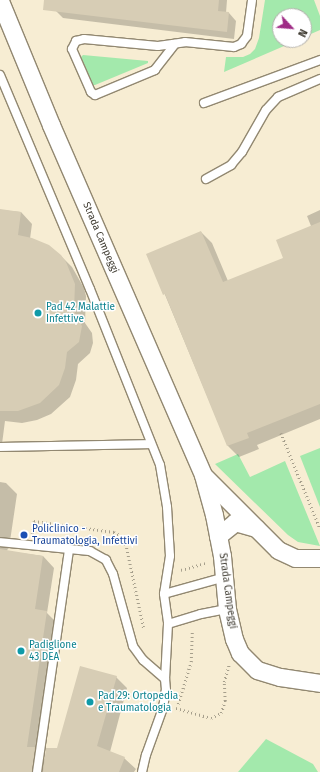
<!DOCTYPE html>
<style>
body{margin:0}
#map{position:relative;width:320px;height:772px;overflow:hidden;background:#f7edd3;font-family:"Fira Sans",sans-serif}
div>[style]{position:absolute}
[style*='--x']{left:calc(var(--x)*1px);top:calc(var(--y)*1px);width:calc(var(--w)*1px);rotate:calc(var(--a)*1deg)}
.green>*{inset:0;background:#a3e9ac}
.shadow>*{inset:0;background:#0003}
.building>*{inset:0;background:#d7cdb5}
.path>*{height:2.5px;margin-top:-1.25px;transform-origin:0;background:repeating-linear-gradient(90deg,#a69f8c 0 1px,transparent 0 4px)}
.roads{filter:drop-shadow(1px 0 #928871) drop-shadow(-1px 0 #928871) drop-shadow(0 1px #928871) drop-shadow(0 -1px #928871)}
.lane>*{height:8px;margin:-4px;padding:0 4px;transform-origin:4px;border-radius:4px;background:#fff}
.street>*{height:17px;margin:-8.5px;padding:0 8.5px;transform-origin:8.5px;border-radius:8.5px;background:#fff}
.dots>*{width:11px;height:11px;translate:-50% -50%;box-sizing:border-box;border:2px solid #fff;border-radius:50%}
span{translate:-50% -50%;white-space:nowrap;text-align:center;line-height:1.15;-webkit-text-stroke:3px #fff;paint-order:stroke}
.street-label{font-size:10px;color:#3e3a30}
.culture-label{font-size:10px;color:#0d838f}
.left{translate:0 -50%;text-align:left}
.transit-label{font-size:10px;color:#164399}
.north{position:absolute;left:272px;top:8px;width:40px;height:40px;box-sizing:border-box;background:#fff;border:1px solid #b2b0ac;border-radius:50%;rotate:116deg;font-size:11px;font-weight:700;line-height:16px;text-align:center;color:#3e3a30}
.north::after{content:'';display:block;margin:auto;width:14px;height:18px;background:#9f2b85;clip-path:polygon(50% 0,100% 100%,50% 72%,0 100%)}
</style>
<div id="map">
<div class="green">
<div style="clip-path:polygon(265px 0,314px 0,320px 16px,320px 30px,304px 37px,304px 16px,280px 16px,280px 40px,298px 40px,224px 72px,226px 57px,243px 57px,250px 54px,255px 49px,259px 38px)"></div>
<div style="clip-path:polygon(83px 55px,148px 61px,148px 63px,95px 85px,93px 85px,81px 57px)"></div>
<div style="clip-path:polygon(320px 448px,320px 507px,300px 456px)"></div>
<div style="clip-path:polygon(238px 454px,250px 477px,285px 461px,320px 546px,298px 542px,288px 535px,215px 464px)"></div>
<div style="clip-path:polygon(266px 739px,313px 764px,318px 772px,238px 772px)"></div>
</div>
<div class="shadow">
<div style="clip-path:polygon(57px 0,227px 0,226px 13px,229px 13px,236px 21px,234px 39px,63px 18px,55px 10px)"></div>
<div style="clip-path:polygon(0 210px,21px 212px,32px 224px,30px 239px,60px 255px,72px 267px,84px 288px,86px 296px,85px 323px,92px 333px,93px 343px,90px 353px,78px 364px,76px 380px,70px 397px,51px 414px,37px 420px,22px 423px,5px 421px,2px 444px,0 443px)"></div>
<div style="clip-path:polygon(320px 210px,320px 419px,257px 445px,259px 449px,239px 457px,228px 446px,148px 254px,201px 232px,212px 243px,228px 281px,285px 258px,311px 226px,307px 216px)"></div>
<div style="clip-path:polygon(0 482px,6px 483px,17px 494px,9px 548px,6px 551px,43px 556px,54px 568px,47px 613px,57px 623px,39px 752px,45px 759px,57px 749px,116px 677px,127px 688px,110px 752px,124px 758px,136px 769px,134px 772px,0 772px)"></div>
</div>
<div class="building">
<div style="clip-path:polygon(44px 0,219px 0,218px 11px,229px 12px,227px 32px,43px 10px)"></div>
<div style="clip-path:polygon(0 209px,21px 212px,18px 235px,32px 238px,49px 245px,61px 255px,66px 262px,75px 284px,74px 311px,82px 326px,79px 342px,67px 352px,65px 368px,59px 385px,40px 403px,18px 411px,0 411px)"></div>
<div style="clip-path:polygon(320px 222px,320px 404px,247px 433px,249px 438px,227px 446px,165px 294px,163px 295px,146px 254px,201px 231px,223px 282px,283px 258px,276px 240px)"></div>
<div style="clip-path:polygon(0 549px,43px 556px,35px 609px,47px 611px,27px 747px,35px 747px,32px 772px,0 772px)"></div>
<div style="clip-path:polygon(80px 666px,117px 676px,97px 746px,125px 757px,119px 772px,43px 772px,46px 748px,57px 748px)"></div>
</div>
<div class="path">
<div style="--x:281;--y:433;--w:103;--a:67.7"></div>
<div style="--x:32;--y:534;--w:13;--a:-81"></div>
<div style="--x:34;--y:521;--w:81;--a:7.8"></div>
<div style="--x:114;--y:532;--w:9;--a:27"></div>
<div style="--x:122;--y:536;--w:9;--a:63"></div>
<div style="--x:126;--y:544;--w:87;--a:78"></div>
<div style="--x:181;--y:570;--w:25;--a:-16"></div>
<div style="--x:178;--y:704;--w:44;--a:-72.8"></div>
<div style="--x:191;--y:662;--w:31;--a:-88"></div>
<div style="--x:176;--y:708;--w:36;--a:16"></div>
<div style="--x:211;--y:718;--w:11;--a:-27"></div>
<div style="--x:221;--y:713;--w:13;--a:-72"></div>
<div style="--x:225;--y:701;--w:19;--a:-93"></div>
<div style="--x:224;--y:682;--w:18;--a:-74"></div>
</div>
<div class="roads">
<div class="lane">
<div style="--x:175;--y:44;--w:33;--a:128"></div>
<div style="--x:155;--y:70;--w:65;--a:157.4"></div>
<div style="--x:95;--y:95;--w:5;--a:-143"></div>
<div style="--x:91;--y:92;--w:47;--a:-113.8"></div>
<div style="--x:72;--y:49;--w:9;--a:-63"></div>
<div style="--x:76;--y:41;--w:8;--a:-14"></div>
<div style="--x:84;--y:39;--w:74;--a:5.4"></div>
<div style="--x:158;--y:46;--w:27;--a:-8"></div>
<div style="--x:185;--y:42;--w:49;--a:5.8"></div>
<div style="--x:234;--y:47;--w:8;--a:-23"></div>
<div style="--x:241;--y:44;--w:10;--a:-53"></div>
<div style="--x:247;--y:36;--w:36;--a:-82"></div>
<div style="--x:0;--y:75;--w:232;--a:67.2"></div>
<div style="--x:90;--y:289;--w:189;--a:68.3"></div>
<div style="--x:160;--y:465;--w:43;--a:80.5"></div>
<div style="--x:167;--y:507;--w:49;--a:86.5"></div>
<div style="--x:170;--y:556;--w:38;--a:99"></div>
<div style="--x:164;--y:594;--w:30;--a:82"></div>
<div style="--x:168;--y:624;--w:55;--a:93.1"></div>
<div style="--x:165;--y:679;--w:29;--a:-139"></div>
<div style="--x:143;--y:660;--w:17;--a:-126"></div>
<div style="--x:133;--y:646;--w:75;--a:-105.5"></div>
<div style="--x:113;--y:574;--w:16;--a:-117"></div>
<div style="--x:106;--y:560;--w:18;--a:-151"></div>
<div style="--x:90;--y:551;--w:90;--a:-174.3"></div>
<div style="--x:204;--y:103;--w:124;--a:-20.3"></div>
<div style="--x:206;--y:179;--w:29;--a:-29"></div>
<div style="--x:231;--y:165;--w:17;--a:-50"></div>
<div style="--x:242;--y:152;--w:48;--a:-60.3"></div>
<div style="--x:266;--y:110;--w:18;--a:-47"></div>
<div style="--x:278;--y:97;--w:46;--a:-23.2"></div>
<div style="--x:0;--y:447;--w:151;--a:-1.1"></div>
<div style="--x:164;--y:594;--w:63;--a:-15.6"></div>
<div style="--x:168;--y:624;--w:34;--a:-17"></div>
<div style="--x:201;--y:614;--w:26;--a:-11"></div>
<div style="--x:37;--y:772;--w:225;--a:-81.8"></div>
<div style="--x:142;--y:772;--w:17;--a:-77"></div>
<div style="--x:146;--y:755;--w:50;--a:-70.1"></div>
<div style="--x:163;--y:708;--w:18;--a:-81"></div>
<div style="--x:166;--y:690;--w:11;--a:-95"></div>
</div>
<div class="street">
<div style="--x:0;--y:1;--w:134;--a:67.6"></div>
<div style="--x:51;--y:125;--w:382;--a:66.5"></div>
<div style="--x:203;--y:475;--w:41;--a:74.6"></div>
<div style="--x:214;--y:515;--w:42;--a:79"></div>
<div style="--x:222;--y:556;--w:53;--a:84.6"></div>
<div style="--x:227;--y:609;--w:31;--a:77"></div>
<div style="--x:234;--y:639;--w:15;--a:67"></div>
<div style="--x:240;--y:653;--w:24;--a:45"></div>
<div style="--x:257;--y:670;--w:24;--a:17"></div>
<div style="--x:280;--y:677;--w:40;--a:8.5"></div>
<div style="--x:205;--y:477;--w:103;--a:45"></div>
<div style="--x:278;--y:550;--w:19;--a:25"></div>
<div style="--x:295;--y:558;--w:25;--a:0"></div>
<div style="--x:218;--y:536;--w:22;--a:-39"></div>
<div style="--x:235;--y:522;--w:22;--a:16"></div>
</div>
</div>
<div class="dots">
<div style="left:38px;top:313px;background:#0f9aa8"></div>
<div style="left:24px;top:535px;background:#1a4fb4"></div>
<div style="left:21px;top:651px;background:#0f9aa8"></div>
<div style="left:90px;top:702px;background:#0f9aa8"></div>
</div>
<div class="street-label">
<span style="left:100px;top:238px;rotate:67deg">Strada Campeggi</span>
<span style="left:227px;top:591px;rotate:82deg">Strada Campeggi</span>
</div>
<div class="culture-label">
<span class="left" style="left:46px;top:313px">Pad 42 Malattie<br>Infettive</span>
<span class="left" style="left:29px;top:651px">Padiglione<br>43 DEA</span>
<span class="left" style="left:98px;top:702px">Pad 29: Ortopedia<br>e Traumatologia</span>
</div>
<div class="transit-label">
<span class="left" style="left:32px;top:535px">Policlinico -<br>Traumatologia, Infettivi</span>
</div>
<div class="north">N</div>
</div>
